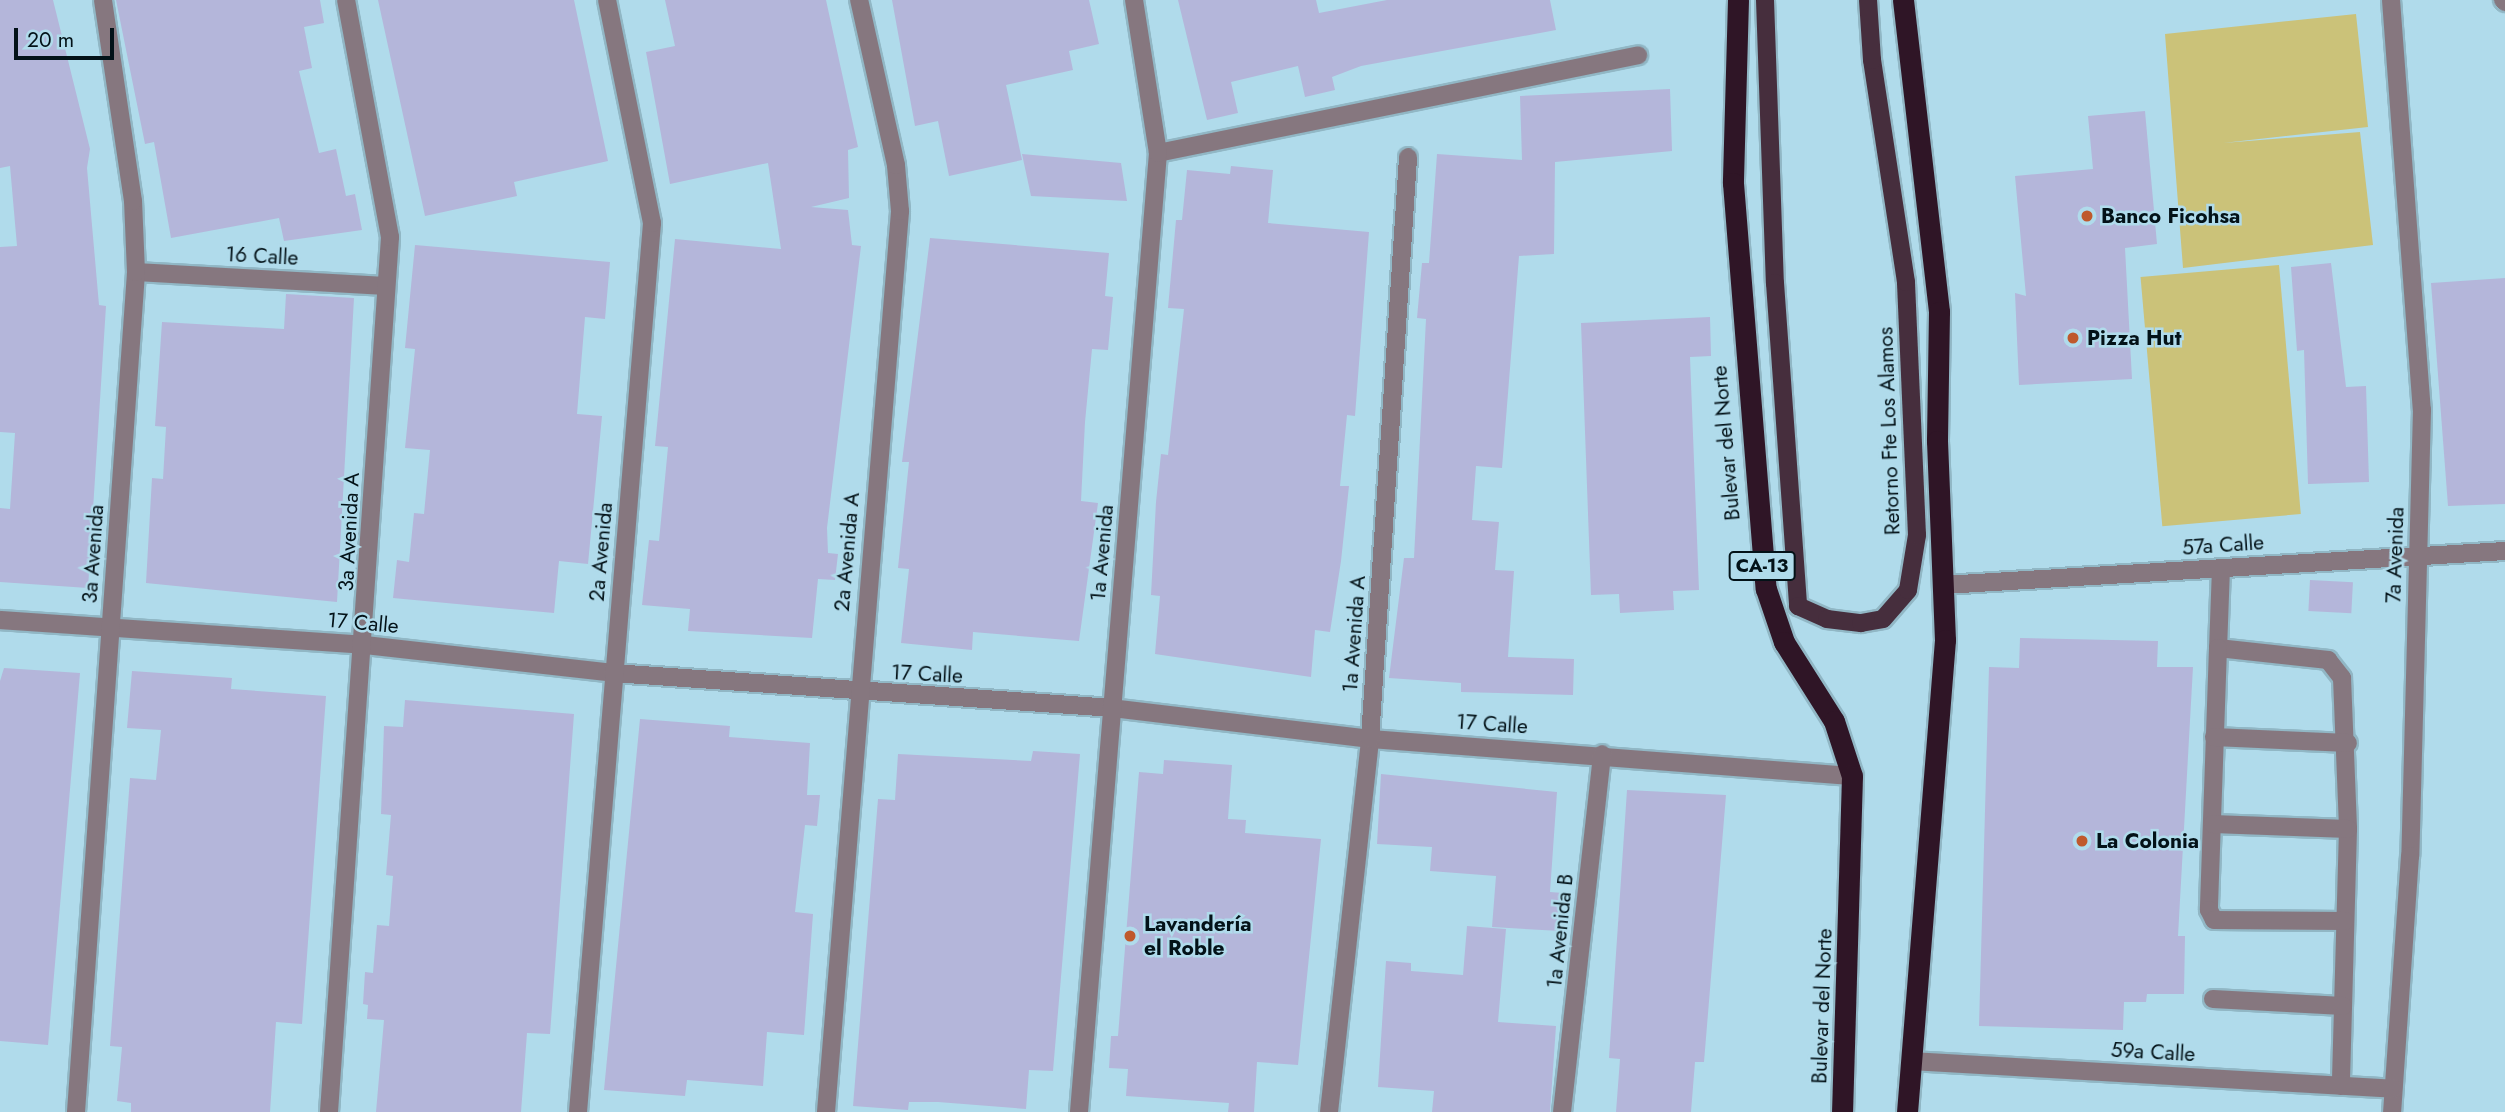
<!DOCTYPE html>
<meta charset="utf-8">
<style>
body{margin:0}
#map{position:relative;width:2505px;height:1112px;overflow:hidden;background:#b0dbeb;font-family:Jost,sans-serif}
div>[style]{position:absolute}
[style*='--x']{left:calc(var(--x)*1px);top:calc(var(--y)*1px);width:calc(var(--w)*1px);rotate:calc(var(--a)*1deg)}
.green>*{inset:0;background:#cbc279;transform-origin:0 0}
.building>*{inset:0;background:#b4b6da;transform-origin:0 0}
.roads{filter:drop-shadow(2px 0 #91b7c5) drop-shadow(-2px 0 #91b7c5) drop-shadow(0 2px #91b7c5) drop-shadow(0 -2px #91b7c5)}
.minor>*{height:18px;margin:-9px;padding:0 9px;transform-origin:9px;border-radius:9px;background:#86777f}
.major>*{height:18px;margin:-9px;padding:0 9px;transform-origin:9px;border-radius:9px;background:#462e3d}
.highway>*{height:21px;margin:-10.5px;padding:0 10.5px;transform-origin:10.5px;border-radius:10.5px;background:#2f1526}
.dots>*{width:19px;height:19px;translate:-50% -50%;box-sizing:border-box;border:4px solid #b0dbeb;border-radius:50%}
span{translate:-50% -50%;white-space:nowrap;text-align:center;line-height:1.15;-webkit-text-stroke:5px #b0dbeb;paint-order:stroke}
.shield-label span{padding:2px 5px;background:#b0dbeb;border:2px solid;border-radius:5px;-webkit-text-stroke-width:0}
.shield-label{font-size:19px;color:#031218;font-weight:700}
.poi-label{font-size:21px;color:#031218;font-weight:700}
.left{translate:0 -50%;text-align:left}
.street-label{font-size:21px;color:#031218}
.scale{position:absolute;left:14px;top:28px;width:100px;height:32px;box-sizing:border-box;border:4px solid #031218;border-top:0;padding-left:9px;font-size:21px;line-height:24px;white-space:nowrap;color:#031218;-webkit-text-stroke:5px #b0dbeb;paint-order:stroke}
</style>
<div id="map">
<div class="green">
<div style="clip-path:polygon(2356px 14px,2368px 127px,2223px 143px,2360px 132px,2373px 245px,2183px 268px,2165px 34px)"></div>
<div style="left:2279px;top:265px;width:250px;height:139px;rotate:85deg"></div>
</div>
<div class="building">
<div style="clip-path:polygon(0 0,53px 0,90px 149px,87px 168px,99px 305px,106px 306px,88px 588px,0 582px,0 508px,10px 509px,15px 433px,0 432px,0 247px,17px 246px,10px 166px,0 168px)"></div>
<div style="clip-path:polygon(116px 0,320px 0,324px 23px,304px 27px,312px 68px,299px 71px,319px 153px,336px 149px,346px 196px,355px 194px,362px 230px,284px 241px,279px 218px,171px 238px,154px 142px,145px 144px)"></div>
<div style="clip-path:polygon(378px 0,574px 0,608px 161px,514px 182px,517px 196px,425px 216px)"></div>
<div style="clip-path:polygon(665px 0,826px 0,858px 147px,848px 150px,849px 198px,811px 207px,848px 210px,852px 245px,861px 246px,827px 528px,828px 553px,838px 554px,835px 580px,818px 579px,812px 638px,688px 631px,690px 609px,642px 605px,649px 540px,659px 541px,668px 447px,655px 446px,675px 239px,781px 249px,768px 163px,670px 184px,646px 52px,675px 46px)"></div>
<div style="clip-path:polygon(892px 0,1089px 0,1099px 44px,1069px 51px,1073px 70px,1006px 85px,1022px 160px,949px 176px,938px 121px,915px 126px)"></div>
<div style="clip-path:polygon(1178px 0,1316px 0,1319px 13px,1387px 0,1550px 0,1556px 30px,1361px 66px,1332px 77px,1335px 90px,1305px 97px,1298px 66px,1231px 82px,1238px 113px,1207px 120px)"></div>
<div style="clip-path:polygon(1670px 89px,1672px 151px,1555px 162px,1554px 254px,1519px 256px,1502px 468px,1476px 466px,1472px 520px,1499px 522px,1495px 570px,1514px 571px,1508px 657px,1574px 659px,1573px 695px,1461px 692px,1461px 683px,1389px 678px,1404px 558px,1414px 558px,1426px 319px,1417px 318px,1422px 263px,1429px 263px,1437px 154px,1522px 160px,1520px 96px)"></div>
<div style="clip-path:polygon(2145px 111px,2157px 244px,2125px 248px,2132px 379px,2019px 385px,2015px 293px,2026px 296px,2015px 176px,2093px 169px,2088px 116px)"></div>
<div style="clip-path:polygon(1022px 154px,1121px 163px,1127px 201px,1031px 196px)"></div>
<div style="clip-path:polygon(1231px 166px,1273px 170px,1268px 223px,1369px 232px,1355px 416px,1347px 415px,1340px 486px,1349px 486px,1341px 561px,1330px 632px,1315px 630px,1311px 677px,1155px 654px,1160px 596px,1151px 595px,1156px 502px,1161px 454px,1168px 455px,1184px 309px,1168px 308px,1176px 220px,1182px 220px,1187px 170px,1230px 174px)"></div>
<div style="clip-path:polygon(930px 238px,1109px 253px,1105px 296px,1113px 297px,1108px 350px,1092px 349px,1085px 422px,1081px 501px,1098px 503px,1079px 641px,973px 632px,972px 650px,901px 643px,909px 569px,898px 568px,909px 462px,902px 462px)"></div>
<div style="clip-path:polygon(415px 245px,610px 262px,605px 319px,585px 317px,577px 414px,602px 416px,588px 564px,559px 561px,554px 613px,393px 598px,397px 560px,409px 562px,414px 513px,424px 514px,430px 450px,405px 448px,415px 349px,405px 348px)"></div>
<div style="clip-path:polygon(2331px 263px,2346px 387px,2366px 386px,2369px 482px,2308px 484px,2304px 350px,2297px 351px,2291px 267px)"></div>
<div style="clip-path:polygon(2505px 278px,2505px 504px,2448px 506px,2431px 283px)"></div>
<div style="clip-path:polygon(286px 294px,354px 298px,337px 602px,146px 583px,152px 478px,163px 479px,166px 427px,155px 426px,162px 322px,284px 329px)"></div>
<div style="clip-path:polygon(1710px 317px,1711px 356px,1690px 357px,1699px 590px,1673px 591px,1674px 610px,1620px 613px,1619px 594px,1591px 595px,1581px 323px)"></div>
<div style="left:2310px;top:580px;width:43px;height:31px;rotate:3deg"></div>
<div style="clip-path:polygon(2020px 638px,2158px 641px,2157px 667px,2193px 667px,2178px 936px,2185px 936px,2184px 994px,2147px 994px,2146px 1002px,2124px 1002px,2123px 1030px,1979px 1026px,1989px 667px,2019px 668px)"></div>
<div style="clip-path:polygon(4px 668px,80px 673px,48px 1045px,0 1041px,0 681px)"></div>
<div style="clip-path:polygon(132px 671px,232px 678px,231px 689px,326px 696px,302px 1024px,276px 1022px,270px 1112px,131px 1112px,131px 1103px,117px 1101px,122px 1047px,110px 1046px,130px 778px,156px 780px,161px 730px,127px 728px)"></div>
<div style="clip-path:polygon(405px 700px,574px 714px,550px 1034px,527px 1033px,521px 1112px,376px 1112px,384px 1020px,367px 1019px,368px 1005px,363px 1004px,365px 972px,373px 973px,377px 925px,389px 926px,393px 876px,386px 875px,391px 815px,381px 814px,384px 726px,403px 727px)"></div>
<div style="clip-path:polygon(640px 719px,730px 726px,729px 737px,810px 743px,807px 795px,820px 795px,817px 826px,805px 825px,795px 912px,813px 914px,804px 1035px,767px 1032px,763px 1086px,687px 1080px,685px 1096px,604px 1090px)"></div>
<div style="clip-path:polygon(1033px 751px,1080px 754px,1053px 1071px,1029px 1070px,1026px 1109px,938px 1102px,909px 1102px,908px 1110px,853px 1106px,878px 799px,895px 800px,898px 754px,1031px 761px)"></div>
<div style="clip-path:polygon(1164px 760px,1232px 765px,1228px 819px,1246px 820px,1245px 833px,1321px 839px,1298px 1065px,1257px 1062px,1254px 1112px,1228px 1112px,1229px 1103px,1126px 1096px,1128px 1069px,1109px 1068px,1111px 1036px,1118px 1036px,1139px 772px,1163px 774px)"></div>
<div style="clip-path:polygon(1381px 774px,1557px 792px,1550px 892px,1563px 893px,1560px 931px,1492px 927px,1496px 876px,1430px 871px,1432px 847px,1377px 844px)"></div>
<div style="clip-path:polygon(1627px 790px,1726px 795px,1704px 1062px,1695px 1062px,1691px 1112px,1616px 1112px,1620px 1059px,1609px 1058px)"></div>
<div style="clip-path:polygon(1467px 926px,1506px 929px,1498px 1022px,1556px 1026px,1550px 1112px,1432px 1112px,1434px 1091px,1378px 1087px,1386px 961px,1411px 963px,1411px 971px,1463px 975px)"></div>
</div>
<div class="roads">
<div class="minor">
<div style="--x:2391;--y:0;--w:411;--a:85.7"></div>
<div style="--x:2422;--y:410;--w:446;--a:91.5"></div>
<div style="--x:2410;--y:856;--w:257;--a:94"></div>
<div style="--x:2503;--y:0;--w:3;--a:45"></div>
<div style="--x:1158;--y:153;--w:490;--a:-11.5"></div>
<div style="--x:136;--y:272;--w:250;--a:3.2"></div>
<div style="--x:2221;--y:568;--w:80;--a:92.1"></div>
<div style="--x:2218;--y:648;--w:111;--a:6.2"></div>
<div style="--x:2328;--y:660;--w:23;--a:52"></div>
<div style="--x:2342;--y:678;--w:151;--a:87.7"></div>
<div style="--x:2348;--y:829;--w:257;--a:91.6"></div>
<div style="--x:1944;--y:585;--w:562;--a:-3.47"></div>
<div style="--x:0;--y:620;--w:366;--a:3.9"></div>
<div style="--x:365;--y:645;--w:250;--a:6.4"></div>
<div style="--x:613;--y:673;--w:499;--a:4"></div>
<div style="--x:1111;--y:708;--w:261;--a:6.8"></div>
<div style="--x:1370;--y:739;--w:483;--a:4.4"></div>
<div style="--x:2218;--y:648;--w:262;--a:92"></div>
<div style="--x:2209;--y:910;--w:11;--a:63"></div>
<div style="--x:2214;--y:920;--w:131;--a:0.4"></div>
<div style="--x:2214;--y:737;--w:134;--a:2.6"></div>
<div style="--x:2213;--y:824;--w:135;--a:2.1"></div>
<div style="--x:2213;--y:999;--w:130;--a:3.1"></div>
<div style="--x:1911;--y:1061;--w:483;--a:3.3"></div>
<div style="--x:76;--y:1112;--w:842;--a:-85.91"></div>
<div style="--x:136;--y:272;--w:71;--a:-92.4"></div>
<div style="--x:133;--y:201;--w:203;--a:-98.5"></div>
<div style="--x:329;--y:1112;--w:877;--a:-86.01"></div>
<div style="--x:390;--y:237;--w:241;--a:-100.5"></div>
<div style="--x:578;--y:1112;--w:892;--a:-85.24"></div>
<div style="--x:652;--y:223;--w:227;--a:-101.4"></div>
<div style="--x:826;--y:1112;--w:904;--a:-85.3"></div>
<div style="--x:900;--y:211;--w:46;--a:-95"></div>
<div style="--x:896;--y:165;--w:169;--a:-102.6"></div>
<div style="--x:1079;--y:1112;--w:962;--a:-85.29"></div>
<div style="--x:1158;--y:153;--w:155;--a:-98.9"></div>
<div style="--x:1329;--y:1112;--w:375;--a:-83.7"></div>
<div style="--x:1370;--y:739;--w:583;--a:-86.26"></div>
<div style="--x:1562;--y:1112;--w:360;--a:-83.6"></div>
</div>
<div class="major">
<div style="--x:1765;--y:0;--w:283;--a:88"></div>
<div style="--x:1775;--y:283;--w:324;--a:85.9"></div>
<div style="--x:1798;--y:606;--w:32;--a:24"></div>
<div style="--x:1827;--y:619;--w:34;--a:7"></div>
<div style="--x:1861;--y:623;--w:22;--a:-10"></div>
<div style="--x:1883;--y:619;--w:38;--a:-49"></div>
<div style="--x:1908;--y:590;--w:56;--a:-80.7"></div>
<div style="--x:1917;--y:535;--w:253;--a:-92.5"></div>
<div style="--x:1906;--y:282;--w:225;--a:-98.7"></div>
<div style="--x:1872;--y:60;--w:60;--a:-93.8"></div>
</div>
<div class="highway">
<div style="--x:1738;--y:0;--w:183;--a:91.6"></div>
<div style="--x:1733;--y:183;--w:407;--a:85.4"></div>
<div style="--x:1766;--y:589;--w:56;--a:71.2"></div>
<div style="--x:1784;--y:642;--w:93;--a:57.7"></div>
<div style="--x:1834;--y:721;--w:58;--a:71.9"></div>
<div style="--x:1852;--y:776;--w:336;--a:91.7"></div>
<div style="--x:1903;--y:0;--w:314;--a:83.4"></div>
<div style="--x:1939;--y:312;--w:129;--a:90.9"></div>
<div style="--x:1937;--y:441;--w:199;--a:87.7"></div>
<div style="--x:1945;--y:640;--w:474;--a:94.6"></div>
</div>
</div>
<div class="dots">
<div style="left:2087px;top:216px;background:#bf592c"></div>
<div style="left:2073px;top:338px;background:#bf592c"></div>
<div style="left:2082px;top:841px;background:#bf592c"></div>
<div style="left:1130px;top:936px;background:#bf592c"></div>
</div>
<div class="shield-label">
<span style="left:1762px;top:566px">CA-13</span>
</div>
<div class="poi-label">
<span class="left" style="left:2101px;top:216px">Banco Ficohsa</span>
<span class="left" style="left:2087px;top:338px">Pizza Hut</span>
<span class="left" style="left:2096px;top:841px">La Colonia</span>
<span class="left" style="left:1144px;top:936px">Lavandería<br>el Roble</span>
</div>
<div class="street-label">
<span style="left:262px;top:256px;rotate:3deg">16 Calle</span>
<span style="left:1889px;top:431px;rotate:-92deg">Retorno Fte Los Alamos</span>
<span style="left:1726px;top:443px;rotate:-95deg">Bulevar del Norte</span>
<span style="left:349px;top:532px;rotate:-87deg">3a Avenida A</span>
<span style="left:2223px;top:545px;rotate:-4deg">57a Calle</span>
<span style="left:601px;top:552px;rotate:-85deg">2a Avenida</span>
<span style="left:847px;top:552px;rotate:-85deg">2a Avenida A</span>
<span style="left:1102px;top:553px;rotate:-85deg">1a Avenida</span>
<span style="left:93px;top:554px;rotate:-86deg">3a Avenida</span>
<span style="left:2395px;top:555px;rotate:-88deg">7a Avenida</span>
<span style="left:363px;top:623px;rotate:5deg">17 Calle</span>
<span style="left:1354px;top:634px;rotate:-86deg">1a Avenida A</span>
<span style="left:927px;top:674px;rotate:3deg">17 Calle</span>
<span style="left:1492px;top:724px;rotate:4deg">17 Calle</span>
<span style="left:1560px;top:931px;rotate:-84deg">1a Avenida B</span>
<span style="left:1822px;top:1006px;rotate:-88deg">Bulevar del Norte</span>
<span style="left:2153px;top:1052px;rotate:3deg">59a Calle</span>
</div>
<div class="scale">20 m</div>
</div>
